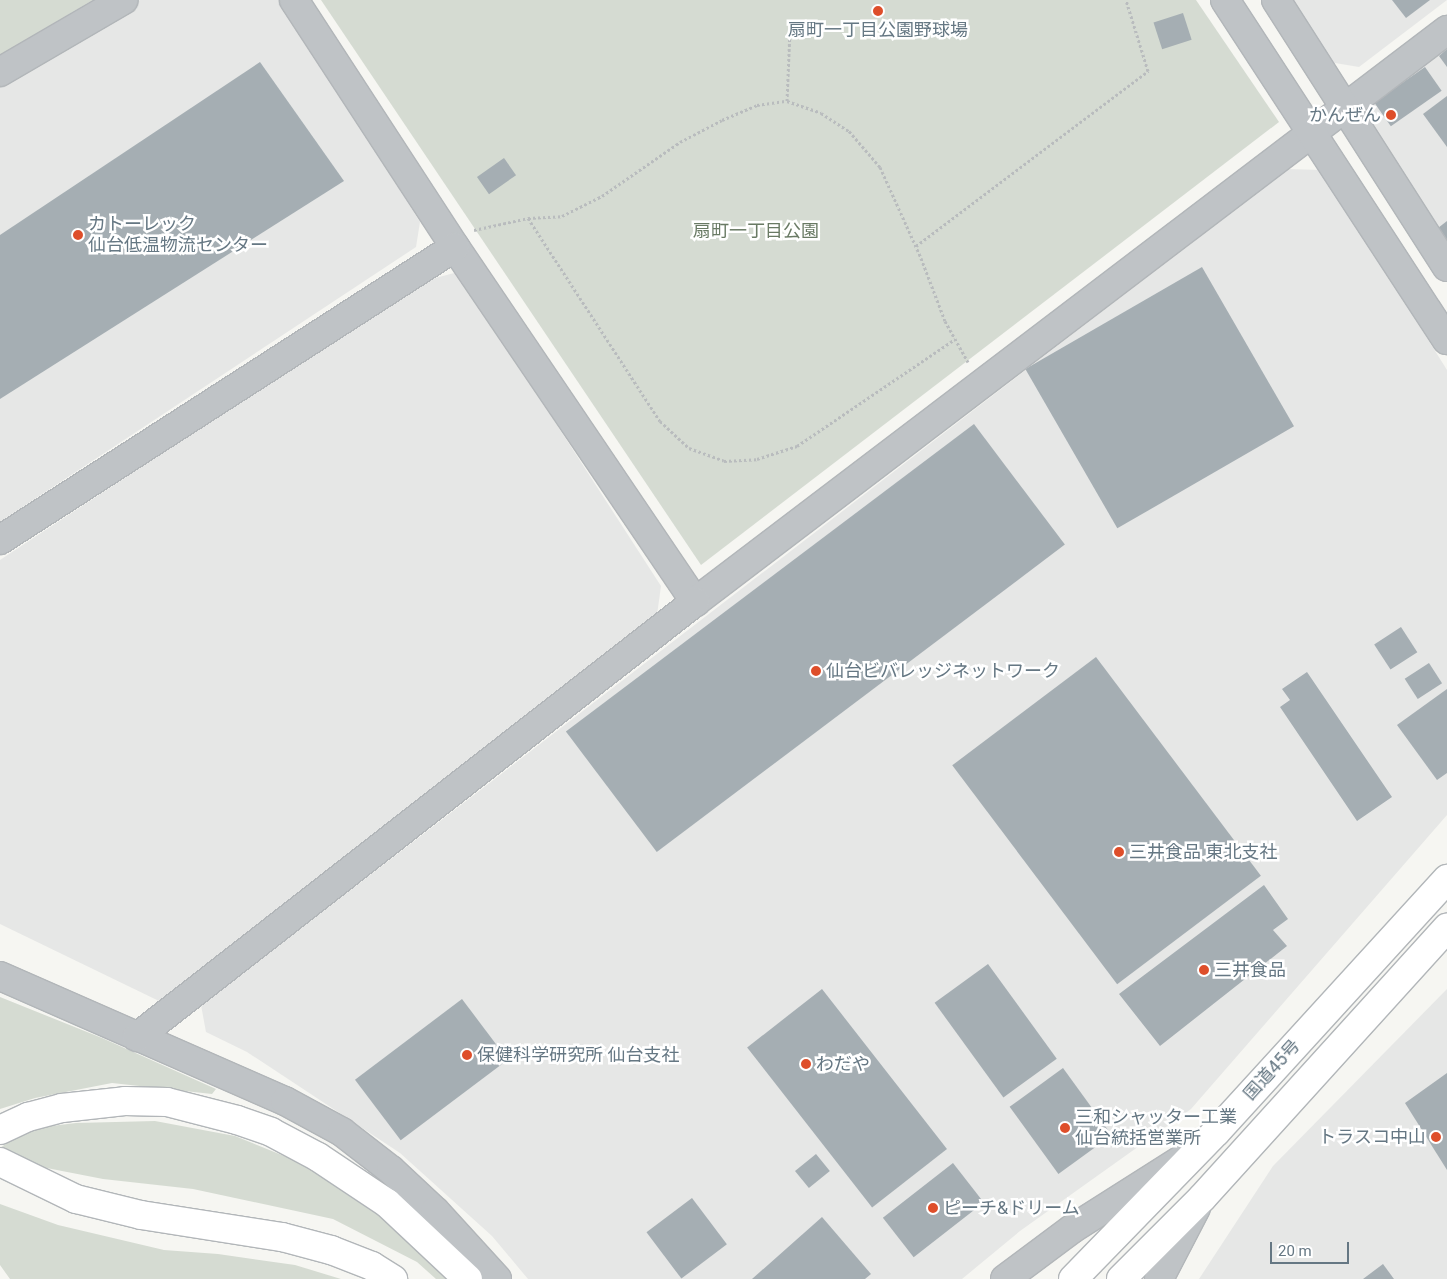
<!DOCTYPE html>
<meta charset="utf-8">
<style>
body{margin:0}
#map{position:relative;width:1447px;height:1279px;overflow:hidden;background:#f6f6f2;font-family:Roboto,"Noto Sans JP",sans-serif}
div>[style]{position:absolute}
[style*='--x']{left:calc(var(--x)*1px);top:calc(var(--y)*1px);width:calc(var(--w)*1px);rotate:calc(var(--a)*1deg)}
.built>*{inset:0;background:#e6e7e6}
.green>*{inset:0;background:#d5dbd2}
.building>*{inset:0;background:#a5aeb3;transform-origin:0 0}
.path>*{height:3px;margin-top:-1.5px;transform-origin:0;background:repeating-linear-gradient(90deg,#b9bcbe 0 2.5px,transparent 0 5px)}
.roads{filter:drop-shadow(1px 0 #b2b6b9) drop-shadow(-1px 0 #b2b6b9) drop-shadow(0 1px #b2b6b9) drop-shadow(0 -1px #b2b6b9)}
.street>*{height:28px;margin:-14px;padding:0 14px;transform-origin:14px;border-radius:14px;background:#bfc3c6}
.highway>*{height:28px;margin:-14px;padding:0 14px;transform-origin:14px;border-radius:14px;background:#fff}
.dots>*{width:14px;height:14px;translate:-50% -50%;box-sizing:border-box;border:2px solid #fff;border-radius:50%}
span{translate:-50% -50%;white-space:nowrap;text-align:center;line-height:1.15;-webkit-text-stroke:5px #fff;paint-order:stroke}
.poi-label{font-size:18px;color:#657783}
.right{translate:-100% -50%;text-align:right}
.left{translate:0 -50%;text-align:left}
.park-label{font-size:18px;color:#697a64}
.street-label{font-size:18px;color:#657783}
.scale{position:absolute;left:1270px;top:1242px;width:79px;height:22px;box-sizing:border-box;border:2px solid #657783;border-top:0;padding-left:6px;font-size:15px;line-height:18px;white-space:nowrap;color:#657783;-webkit-text-stroke:4px #fff;paint-order:stroke}
</style>
<div id="map">
<div class="built">
<div style="clip-path:polygon(140px 0,280px 0,420px 222px,416px 247px,0 522px,0 82px)"></div>
<div style="clip-path:polygon(1289px 0,1447px 0,1359px 67px,1329px 62px)"></div>
<div style="clip-path:polygon(1447px 43px,1447px 247px,1363px 120px,1374px 98px)"></div>
<div style="clip-path:polygon(1287px 169px,1322px 170px,1447px 370px,1447px 815px,1191px 1109px,1020px 1231px,962px 1279px,528px 1279px,492px 1236px,400px 1153px,247px 1052px,206px 1032px,201px 1005px)"></div>
<div style="clip-path:polygon(458px 272px,661px 586px,657px 615px,159px 1001px,0 924px,0 560px,424px 281px)"></div>
<div style="clip-path:polygon(1447px 989px,1447px 1279px,1199px 1279px,1273px 1166px)"></div>
</div>
<div class="green">
<div style="clip-path:polygon(0 0,93px 0,0 55px)"></div>
<div style="clip-path:polygon(321px 0,1196px 0,1279px 122px,701px 565px)"></div>
<div style="clip-path:polygon(0 997px,102px 1038px,216px 1089px,212px 1094px,112px 1083px,35px 1098px,0 1109px)"></div>
<div style="clip-path:polygon(155px 1121px,235px 1136px,321px 1171px,378px 1212px,451px 1279px,436px 1279px,417px 1262px,333px 1219px,193px 1189px,103px 1179px,16px 1162px,0 1148px,27px 1129px,76px 1123px)"></div>
<div style="clip-path:polygon(0 1204px,58px 1225px,164px 1250px,218px 1254px,295px 1265px,341px 1279px,10px 1279px,0 1265px)"></div>
</div>
<div class="building">
<div style="clip-path:polygon(1392px 0,1430px 0,1406px 18px)"></div>
<div style="left:1183px;top:13px;width:28px;height:31px;rotate:72deg"></div>
<div style="clip-path:polygon(1447px 49px,1447px 67px,1439px 56px)"></div>
<div style="clip-path:polygon(260px 62px,344px 181px,0 399px,0 235px)"></div>
<div style="left:1425px;top:67px;width:29px;height:62px;rotate:55deg"></div>
<div style="clip-path:polygon(1447px 96px,1447px 147px,1423px 114px)"></div>
<div style="left:504px;top:158px;width:21px;height:33px;rotate:55deg"></div>
<div style="clip-path:polygon(1447px 221px,1447px 240px,1438px 228px)"></div>
<div style="left:1202px;top:267px;width:184px;height:204px;rotate:60deg"></div>
<div style="left:974px;top:424px;width:151px;height:511px;rotate:53deg"></div>
<div style="left:1401px;top:627px;width:30px;height:32px;rotate:57deg"></div>
<div style="left:1096px;top:657px;width:274px;height:180px;rotate:53deg"></div>
<div style="left:1429px;top:663px;width:24px;height:29px;rotate:57deg"></div>
<div style="clip-path:polygon(1307px 672px,1392px 797px,1357px 821px,1280px 707px,1290px 700px,1282px 689px)"></div>
<div style="clip-path:polygon(1447px 689px,1447px 773px,1437px 780px,1397px 725px)"></div>
<div style="clip-path:polygon(1264px 885px,1288px 919px,1273px 930px,1287px 946px,1160px 1046px,1119px 994px)"></div>
<div style="left:988px;top:964px;width:117px;height:66px;rotate:54deg"></div>
<div style="left:822px;top:989px;width:203px;height:95px;rotate:52deg"></div>
<div style="left:462px;top:999px;width:76px;height:134px;rotate:53deg"></div>
<div style="left:1063px;top:1068px;width:83px;height:66px;rotate:54deg"></div>
<div style="clip-path:polygon(1447px 1073px,1447px 1170px,1405px 1103px)"></div>
<div style="left:816px;top:1154px;width:22px;height:27px;rotate:51deg"></div>
<div style="left:953px;top:1163px;width:50px;height:89px;rotate:52deg"></div>
<div style="left:692px;top:1198px;width:58px;height:57px;rotate:53deg"></div>
<div style="clip-path:polygon(822px 1217px,871px 1274px,865px 1279px,752px 1279px)"></div>
<div style="clip-path:polygon(1383px 1264px,1394px 1279px,1363px 1279px)"></div>
</div>
<div class="path">
<div style="--x:787;--y:101;--w:71;--a:-87.6"></div>
<div style="--x:528;--y:218;--w:242;--a:57"></div>
<div style="--x:660;--y:421;--w:40;--a:43"></div>
<div style="--x:689;--y:448;--w:37;--a:20"></div>
<div style="--x:724;--y:461;--w:33;--a:-3"></div>
<div style="--x:757;--y:459;--w:42;--a:-18"></div>
<div style="--x:797;--y:446;--w:191;--a:-34.1"></div>
<div style="--x:474;--y:230;--w:55;--a:-12.5"></div>
<div style="--x:528;--y:218;--w:34;--a:-3"></div>
<div style="--x:562;--y:216;--w:45;--a:-26.6"></div>
<div style="--x:602;--y:196;--w:95;--a:-34.7"></div>
<div style="--x:680;--y:142;--w:47;--a:-27.6"></div>
<div style="--x:722;--y:120;--w:38;--a:-23"></div>
<div style="--x:757;--y:105;--w:30;--a:-8"></div>
<div style="--x:787;--y:101;--w:36;--a:19"></div>
<div style="--x:821;--y:113;--w:33;--a:33"></div>
<div style="--x:849;--y:131;--w:48;--a:49.3"></div>
<div style="--x:880;--y:167;--w:100;--a:65.7"></div>
<div style="--x:921;--y:258;--w:67;--a:69.1"></div>
<div style="--x:945;--y:321;--w:47;--a:60.7"></div>
<div style="--x:916;--y:246;--w:291;--a:-37"></div>
<div style="--x:1148;--y:71;--w:74;--a:-107.2"></div>
</div>
<div class="roads">
<div class="street">
<div style="--x:294;--y:0;--w:295;--a:56.9"></div>
<div style="--x:455;--y:247;--w:429;--a:55.9"></div>
<div style="--x:695;--y:602;--w:945;--a:-37.26"></div>
<div style="--x:1225;--y:0;--w:406;--a:56.9"></div>
<div style="--x:1276;--y:0;--w:317;--a:57.4"></div>
<div style="--x:0;--y:72;--w:143;--a:-30.3"></div>
<div style="--x:0;--y:540;--w:541;--a:-32.78"></div>
<div style="--x:0;--y:976;--w:311;--a:23.7"></div>
<div style="--x:285;--y:1101;--w:65;--a:28.5"></div>
<div style="--x:342;--y:1132;--w:62;--a:37.8"></div>
<div style="--x:391;--y:1170;--w:60;--a:43"></div>
<div style="--x:435;--y:1211;--w:92;--a:47.6"></div>
<div style="--x:137;--y:1037;--w:708;--a:-37.94"></div>
<div style="--x:1005;--y:1279;--w:84;--a:-36.7"></div>
<div style="--x:1072;--y:1229;--w:133;--a:-32.4"></div>
<div style="--x:1159;--y:1279;--w:80;--a:-62.5"></div>
</div>
<div class="highway">
<div style="--x:0;--y:1130;--w:31;--a:-25"></div>
<div style="--x:28;--y:1117;--w:35;--a:-15"></div>
<div style="--x:62;--y:1108;--w:63;--a:-6.3"></div>
<div style="--x:125;--y:1101;--w:42;--a:1.4"></div>
<div style="--x:167;--y:1102;--w:72;--a:14.4"></div>
<div style="--x:237;--y:1120;--w:36;--a:19"></div>
<div style="--x:271;--y:1132;--w:53;--a:28"></div>
<div style="--x:318;--y:1157;--w:83;--a:33.7"></div>
<div style="--x:387;--y:1203;--w:111;--a:43.2"></div>
<div style="--x:0;--y:1162;--w:85;--a:26"></div>
<div style="--x:76;--y:1199;--w:67;--a:13.8"></div>
<div style="--x:141;--y:1215;--w:143;--a:8.9"></div>
<div style="--x:282;--y:1237;--w:51;--a:14.9"></div>
<div style="--x:331;--y:1250;--w:44;--a:21.3"></div>
<div style="--x:372;--y:1266;--w:25;--a:32"></div>
<div style="--x:1073;--y:1279;--w:205;--a:-45.8"></div>
<div style="--x:1216;--y:1132;--w:343;--a:-47.6"></div>
<div style="--x:1121;--y:1279;--w:115;--a:-45"></div>
<div style="--x:1202;--y:1198;--w:365;--a:-47.8"></div>
</div>
</div>
<div class="dots">
<div style="left:878px;top:11px;background:#de4e2a"></div>
<div style="left:1391px;top:115px;background:#de4e2a"></div>
<div style="left:78px;top:235px;background:#de4e2a"></div>
<div style="left:816px;top:671px;background:#de4e2a"></div>
<div style="left:1119px;top:852px;background:#de4e2a"></div>
<div style="left:1204px;top:970px;background:#de4e2a"></div>
<div style="left:467px;top:1055px;background:#de4e2a"></div>
<div style="left:806px;top:1064px;background:#de4e2a"></div>
<div style="left:1065px;top:1128px;background:#de4e2a"></div>
<div style="left:1436px;top:1137px;background:#de4e2a"></div>
<div style="left:933px;top:1208px;background:#de4e2a"></div>
</div>
<div class="poi-label">
<span style="left:878px;top:30px">扇町一丁目公園野球場</span>
<span class="right" style="left:1381px;top:115px">かんぜん</span>
<span class="left" style="left:88px;top:235px">カトーレック<br>仙台低温物流センター</span>
<span class="left" style="left:826px;top:671px">仙台ビバレッジネットワーク</span>
<span class="left" style="left:1129px;top:852px">三井食品 東北支社</span>
<span class="left" style="left:1214px;top:970px">三井食品</span>
<span class="left" style="left:477px;top:1055px">保健科学研究所 仙台支社</span>
<span class="left" style="left:816px;top:1064px">わだや</span>
<span class="left" style="left:1075px;top:1128px">三和シャッター工業<br>仙台統括営業所</span>
<span class="right" style="left:1426px;top:1137px">トラスコ中山</span>
<span class="left" style="left:943px;top:1208px">ピーチ&amp;ドリーム</span>
</div>
<div class="park-label">
<span style="left:756px;top:231px">扇町一丁目公園</span>
</div>
<div class="street-label">
<span style="left:1272px;top:1070px;rotate:-48deg">国道45号</span>
</div>
<div class="scale">20 m</div>
</div>
